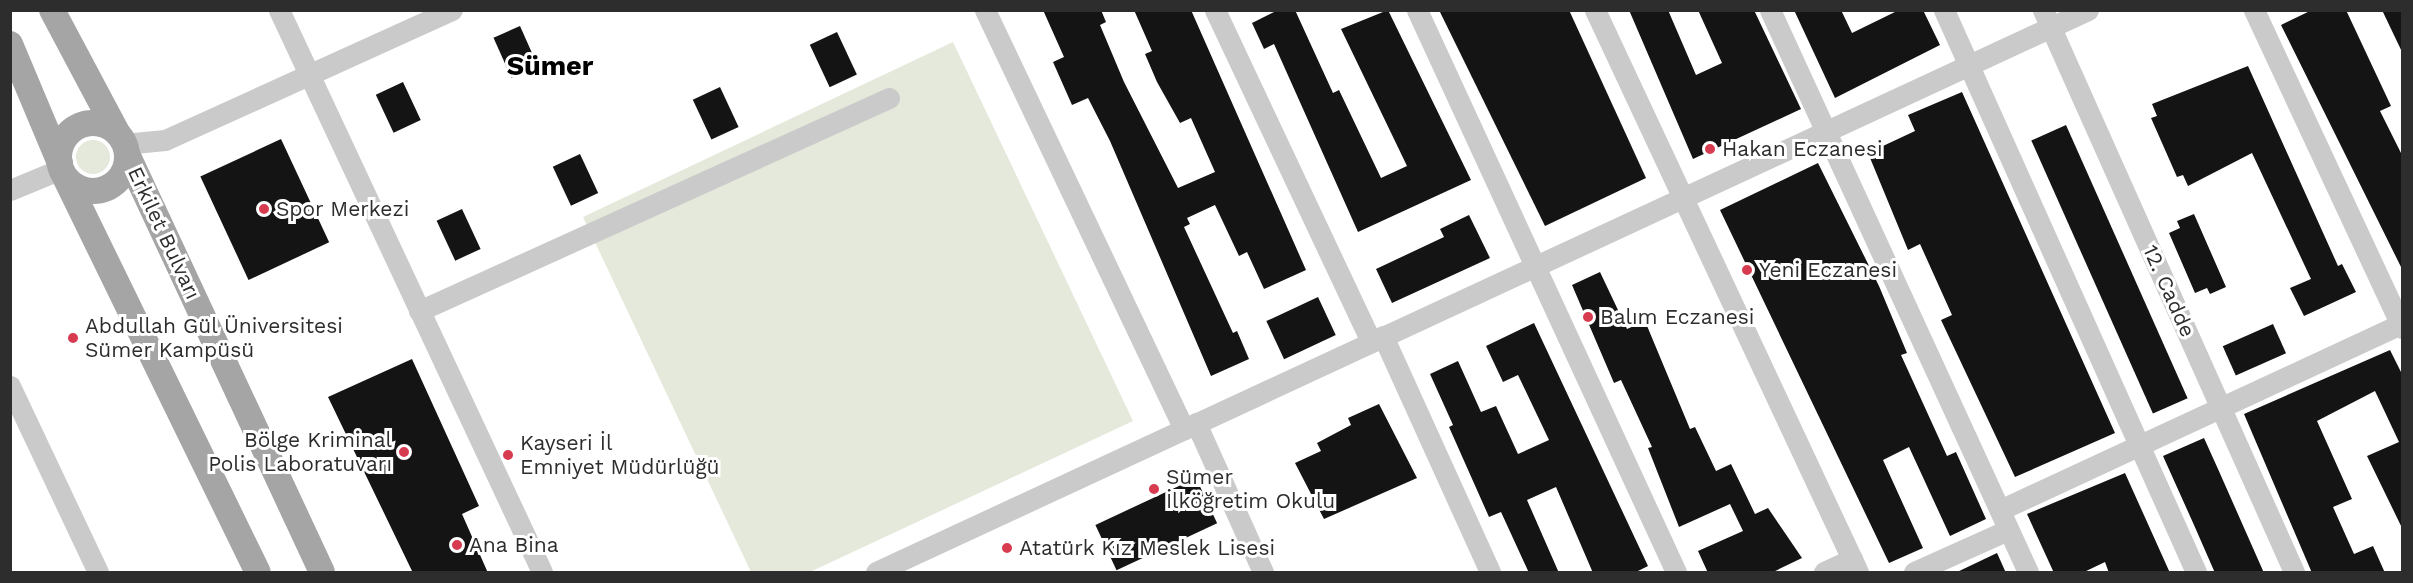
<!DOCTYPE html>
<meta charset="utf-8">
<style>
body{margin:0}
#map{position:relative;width:2413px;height:583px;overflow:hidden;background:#fff;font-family:"Work Sans",sans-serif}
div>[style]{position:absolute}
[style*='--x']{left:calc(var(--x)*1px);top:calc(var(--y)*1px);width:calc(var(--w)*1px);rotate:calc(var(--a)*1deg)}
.green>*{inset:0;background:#e4e9db}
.round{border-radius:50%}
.building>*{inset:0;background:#141414;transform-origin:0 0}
.minor>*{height:21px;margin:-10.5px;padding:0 10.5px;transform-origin:10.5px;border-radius:10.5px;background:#cacaca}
.major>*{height:26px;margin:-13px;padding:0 13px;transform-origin:13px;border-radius:13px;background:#a5a5a5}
.major>.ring{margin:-13px;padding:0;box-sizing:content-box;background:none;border:26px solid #a5a5a5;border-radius:50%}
.dots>*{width:16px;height:16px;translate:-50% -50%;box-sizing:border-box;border:3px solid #fff;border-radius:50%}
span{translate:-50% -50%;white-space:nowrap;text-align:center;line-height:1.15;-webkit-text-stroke:6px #fff;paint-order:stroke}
.poi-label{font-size:21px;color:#2d2d2d}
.left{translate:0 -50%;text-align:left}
.right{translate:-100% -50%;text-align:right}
.street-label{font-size:21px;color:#2d2d2d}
.district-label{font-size:27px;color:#000;font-weight:700}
.frame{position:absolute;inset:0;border:12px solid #2d2d2d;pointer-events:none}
</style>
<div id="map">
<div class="green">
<div style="clip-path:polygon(953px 42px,1133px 421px,810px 572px,751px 572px,583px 217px)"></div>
<div class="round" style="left:76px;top:140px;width:34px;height:34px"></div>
</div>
<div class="building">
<div style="clip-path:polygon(1043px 10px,1101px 10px,1106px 22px,1100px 25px,1124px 82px,1178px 188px,1215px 172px,1191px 118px,1180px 123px,1157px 82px,1145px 54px,1152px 51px,1134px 10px,1191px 10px,1306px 270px,1264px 289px,1247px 252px,1239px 256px,1215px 205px,1187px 218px,1190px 224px,1184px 227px,1233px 333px,1237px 331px,1249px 359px,1211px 376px,1110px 141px,1088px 98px,1072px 105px,1053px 62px,1064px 57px)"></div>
<div style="clip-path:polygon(1278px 10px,1295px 10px,1333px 93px,1339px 90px,1381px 178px,1407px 166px,1341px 29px,1388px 10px,1471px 180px,1358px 232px,1274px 44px,1264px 49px,1252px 23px)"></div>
<div style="clip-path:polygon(1439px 10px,1569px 10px,1646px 178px,1545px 226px)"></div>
<div style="clip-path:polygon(1629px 10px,1668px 10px,1696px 75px,1722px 63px,1698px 10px,1754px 10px,1801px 109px,1693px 159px)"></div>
<div style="clip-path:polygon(1794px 10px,1841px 10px,1852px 33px,1899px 10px,1923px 10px,1940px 45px,1835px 98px)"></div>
<div style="clip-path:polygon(2312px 10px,2346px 10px,2391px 106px,2380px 111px,2403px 157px,2403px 271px,2281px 25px)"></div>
<div style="clip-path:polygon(2382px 10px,2403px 10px,2403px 54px)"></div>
<div style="left:520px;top:26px;width:44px;height:29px;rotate:66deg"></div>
<div style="left:837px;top:32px;width:47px;height:30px;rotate:65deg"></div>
<div style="clip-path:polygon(2248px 66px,2338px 266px,2342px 264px,2356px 292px,2304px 316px,2290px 288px,2311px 279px,2252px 153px,2188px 186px,2183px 175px,2177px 177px,2151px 118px,2157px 116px,2152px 104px)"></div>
<div style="left:403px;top:82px;width:42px;height:30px;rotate:65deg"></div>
<div style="left:720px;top:87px;width:44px;height:30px;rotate:65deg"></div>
<div style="clip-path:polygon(1962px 92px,2115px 433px,2015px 477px,1941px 320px,1952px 315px,1920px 244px,1908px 250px,1868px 153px,1915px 131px,1908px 115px)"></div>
<div style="left:2066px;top:125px;width:299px;height:38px;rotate:66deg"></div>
<div style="left:281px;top:139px;width:114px;height:89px;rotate:65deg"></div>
<div style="left:580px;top:154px;width:43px;height:30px;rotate:65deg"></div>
<div style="clip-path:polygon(1818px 163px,1879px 286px,1907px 353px,1901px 355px,1947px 456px,1956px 452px,1986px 519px,1950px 536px,1909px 447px,1883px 460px,1923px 548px,1889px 563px,1720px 210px)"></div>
<div style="left:462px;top:209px;width:44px;height:28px;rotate:65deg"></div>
<div style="clip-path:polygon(2194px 214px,2226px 287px,2210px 294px,2207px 288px,2195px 293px,2169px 233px,2180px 228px,2177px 221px)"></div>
<div style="clip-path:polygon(1469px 215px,1490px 258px,1392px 303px,1376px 269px,1444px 237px,1440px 229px)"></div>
<div style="clip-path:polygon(1600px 272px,1627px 329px,1645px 321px,1690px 429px,1695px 427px,1716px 471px,1731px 464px,1755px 514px,1768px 508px,1802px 558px,1771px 573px,1708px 573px,1698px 551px,1743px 531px,1730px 504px,1679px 527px,1648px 448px,1652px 447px,1621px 380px,1614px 383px,1572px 285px)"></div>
<div style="left:1318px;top:297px;width:42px;height:57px;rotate:65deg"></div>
<div style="clip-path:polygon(1534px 323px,1648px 566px,1634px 573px,1593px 573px,1556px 487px,1527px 500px,1559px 573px,1529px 573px,1501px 512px,1489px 517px,1449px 427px,1453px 425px,1430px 374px,1458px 361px,1481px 412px,1496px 406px,1518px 454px,1549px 440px,1518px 375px,1503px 382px,1486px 346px)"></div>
<div style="left:2273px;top:324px;width:32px;height:55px;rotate:66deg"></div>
<div style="clip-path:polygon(2390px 350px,2403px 376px,2403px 530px,2367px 456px,2399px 442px,2375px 391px,2317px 421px,2352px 499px,2333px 507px,2354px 554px,2373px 546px,2385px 573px,2312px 573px,2244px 414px)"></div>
<div style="clip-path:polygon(412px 359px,479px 506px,462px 514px,488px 573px,413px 573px,328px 397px)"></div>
<div style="clip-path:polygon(1379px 404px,1417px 478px,1324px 519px,1295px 463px,1321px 451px,1317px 443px,1351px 425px,1348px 418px)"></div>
<div style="clip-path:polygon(2204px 438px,2218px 469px,2264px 573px,2215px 573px,2194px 525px,2163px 456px)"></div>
<div style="clip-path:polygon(2125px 473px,2170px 573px,2109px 573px,2105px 562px,2082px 573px,2054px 573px,2027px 514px)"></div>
<div style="left:1196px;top:478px;width:50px;height:111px;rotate:65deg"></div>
<div style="clip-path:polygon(1997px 553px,2006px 573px,1955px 573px)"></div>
</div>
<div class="minor">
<div style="--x:279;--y:10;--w:620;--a:64.92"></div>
<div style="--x:985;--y:10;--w:464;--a:64.6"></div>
<div style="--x:1215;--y:10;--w:367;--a:64.8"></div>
<div style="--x:1417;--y:10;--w:619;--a:65.26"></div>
<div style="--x:1595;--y:10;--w:620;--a:64.92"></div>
<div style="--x:1770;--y:10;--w:618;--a:65.34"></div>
<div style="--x:1944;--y:10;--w:616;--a:65.85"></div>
<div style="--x:2043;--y:10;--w:616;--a:65.93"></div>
<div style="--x:2254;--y:10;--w:351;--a:65"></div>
<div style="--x:124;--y:144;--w:41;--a:-5.6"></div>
<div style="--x:165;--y:140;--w:315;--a:-24.4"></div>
<div style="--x:10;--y:190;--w:55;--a:-22.4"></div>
<div style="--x:419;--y:311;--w:516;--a:-24.38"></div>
<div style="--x:1383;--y:336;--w:259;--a:65.6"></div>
<div style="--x:10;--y:386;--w:206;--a:64.7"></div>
<div style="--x:1196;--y:423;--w:163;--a:65.8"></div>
<div style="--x:2000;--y:510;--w:443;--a:-24.9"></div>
<div style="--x:876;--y:572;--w:1336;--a:-24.88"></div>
<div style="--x:1824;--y:572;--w:31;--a:-25"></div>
<div style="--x:1914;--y:572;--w:103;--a:-24.1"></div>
</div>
<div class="major">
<div style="--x:52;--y:10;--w:140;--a:62"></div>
<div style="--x:10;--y:44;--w:129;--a:67.2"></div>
<div class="ring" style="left:59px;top:123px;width:42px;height:42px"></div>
<div style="--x:127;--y:154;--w:461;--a:65"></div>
<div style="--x:66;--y:179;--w:437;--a:64"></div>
</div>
<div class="dots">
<div style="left:1710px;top:149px;background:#d73b50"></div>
<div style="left:264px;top:209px;background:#d73b50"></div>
<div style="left:1747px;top:270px;background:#d73b50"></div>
<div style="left:1588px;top:317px;background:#d73b50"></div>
<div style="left:73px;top:338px;background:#d73b50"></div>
<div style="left:404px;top:452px;background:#d73b50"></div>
<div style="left:508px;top:455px;background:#d73b50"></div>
<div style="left:1154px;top:489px;background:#d73b50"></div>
<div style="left:457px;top:545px;background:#d73b50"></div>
<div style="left:1007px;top:548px;background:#d73b50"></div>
</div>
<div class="poi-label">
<span class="left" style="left:1722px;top:149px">Hakan Eczanesi</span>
<span class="left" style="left:276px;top:209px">Spor Merkezi</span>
<span class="left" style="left:1759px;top:270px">Yeni Eczanesi</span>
<span class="left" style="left:1600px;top:317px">Balım Eczanesi</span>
<span class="left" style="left:85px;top:338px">Abdullah Gül Üniversitesi<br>Sümer Kampüsü</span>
<span class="right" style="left:392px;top:452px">Bölge Kriminal<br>Polis Laboratuvarı</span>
<span class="left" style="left:520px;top:455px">Kayseri İl<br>Emniyet Müdürlüğü</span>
<span class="left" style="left:1166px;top:489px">Sümer<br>İlköğretim Okulu</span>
<span class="left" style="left:469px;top:545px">Ana Bina</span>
<span class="left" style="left:1019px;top:548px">Atatürk Kız Meslek Lisesi</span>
</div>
<div class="street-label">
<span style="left:164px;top:233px;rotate:65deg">Erkilet Bulvarı</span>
<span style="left:2169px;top:291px;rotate:66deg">12. Cadde</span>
</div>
<div class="district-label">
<span style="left:550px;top:67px">Sümer</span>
</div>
<div class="frame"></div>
</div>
